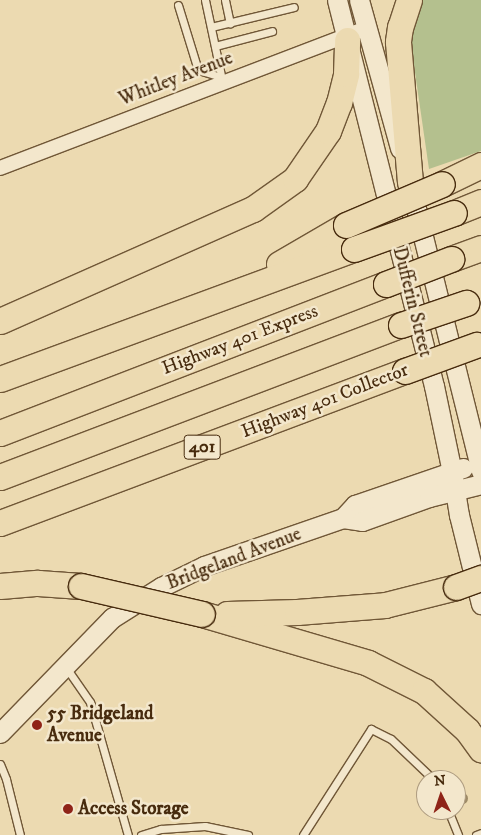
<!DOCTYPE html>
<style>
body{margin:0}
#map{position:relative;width:481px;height:835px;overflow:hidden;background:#ecdab1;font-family:"IM FELL DW Pica",serif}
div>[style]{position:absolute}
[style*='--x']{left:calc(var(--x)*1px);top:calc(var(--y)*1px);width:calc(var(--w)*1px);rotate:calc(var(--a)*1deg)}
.green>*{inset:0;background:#b4c08e}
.roads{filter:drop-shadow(1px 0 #705737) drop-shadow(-1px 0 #705737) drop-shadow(0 1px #705737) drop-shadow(0 -1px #705737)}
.lane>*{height:7px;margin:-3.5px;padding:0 3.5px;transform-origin:3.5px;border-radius:3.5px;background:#f3e7cc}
.street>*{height:14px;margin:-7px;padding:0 7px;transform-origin:7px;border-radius:7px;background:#f3e7cc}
.secondary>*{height:19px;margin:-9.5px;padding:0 9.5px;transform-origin:9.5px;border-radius:9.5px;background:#f3e7cc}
.highway>*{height:25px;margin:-12.5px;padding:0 12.5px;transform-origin:12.5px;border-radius:12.5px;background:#ecdab1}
.bridges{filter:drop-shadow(1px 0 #472b0e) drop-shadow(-1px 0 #472b0e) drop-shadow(0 1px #472b0e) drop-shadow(0 -1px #472b0e)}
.highway-bridge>*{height:25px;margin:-12.5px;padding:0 12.5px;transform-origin:12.5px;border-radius:12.5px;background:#ecdab1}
.trees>*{width:11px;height:11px;margin:-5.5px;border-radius:50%;background:#9d8a66}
.dots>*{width:14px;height:14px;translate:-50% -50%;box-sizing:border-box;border:2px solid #f3e7cc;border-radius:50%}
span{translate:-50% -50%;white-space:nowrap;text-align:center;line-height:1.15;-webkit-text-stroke:5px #f3e7cc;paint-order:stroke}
.shield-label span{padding:1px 4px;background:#f3e7cc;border:1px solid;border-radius:4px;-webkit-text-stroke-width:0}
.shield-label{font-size:18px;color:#472b0e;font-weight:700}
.street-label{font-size:19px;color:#472b0e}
.poi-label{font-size:19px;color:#472b0e;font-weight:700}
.left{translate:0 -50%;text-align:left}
.north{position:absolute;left:416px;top:770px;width:50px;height:50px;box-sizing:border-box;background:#f3e7cc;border:1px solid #ae9c80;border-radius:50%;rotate:356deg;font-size:14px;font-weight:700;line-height:20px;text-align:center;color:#472b0e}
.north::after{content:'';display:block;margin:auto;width:18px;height:22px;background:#8f2418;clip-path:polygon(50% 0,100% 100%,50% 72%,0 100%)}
</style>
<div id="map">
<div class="green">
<div style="clip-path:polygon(419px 0,481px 0,481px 151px,429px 169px,410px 38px)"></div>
</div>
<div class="roads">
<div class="lane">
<div style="--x:205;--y:0;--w:82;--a:78"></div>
<div style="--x:225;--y:0;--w:24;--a:78"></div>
<div style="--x:178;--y:5;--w:68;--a:72.9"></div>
<div style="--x:198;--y:70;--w:24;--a:17"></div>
<div style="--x:211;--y:27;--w:85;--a:-13.5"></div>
<div style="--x:215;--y:46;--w:59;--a:-14.7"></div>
<div style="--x:65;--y:666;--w:44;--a:55.2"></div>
<div style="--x:90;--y:702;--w:138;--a:74.1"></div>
<div style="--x:0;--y:764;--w:16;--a:68"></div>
<div style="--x:6;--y:779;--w:58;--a:76"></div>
<div style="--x:448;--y:810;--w:27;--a:68"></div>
<div style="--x:141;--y:835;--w:21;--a:-17"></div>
<div style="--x:161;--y:829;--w:44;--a:-3.9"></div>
<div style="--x:205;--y:826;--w:44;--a:11.8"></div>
<div style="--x:303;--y:835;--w:126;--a:-57.3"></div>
<div style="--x:371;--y:729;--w:22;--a:27"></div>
<div style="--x:391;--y:739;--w:59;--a:43.6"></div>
<div style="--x:476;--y:835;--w:5;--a:-22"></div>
</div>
<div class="street">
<div style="--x:0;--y:168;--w:392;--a:-20.9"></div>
</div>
<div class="secondary">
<div style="--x:337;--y:0;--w:398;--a:75.9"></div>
<div style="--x:434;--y:386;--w:88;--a:78.2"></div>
<div style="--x:452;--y:472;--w:44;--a:80.8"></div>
<div style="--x:459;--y:515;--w:92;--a:76.1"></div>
<div style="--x:359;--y:0;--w:154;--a:74.5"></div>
<div style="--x:410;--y:184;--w:296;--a:76.1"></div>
<div style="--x:343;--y:518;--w:18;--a:-47"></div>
<div style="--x:355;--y:505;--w:114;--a:-18.9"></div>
<div style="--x:0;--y:733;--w:161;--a:-45.8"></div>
<div style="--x:112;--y:618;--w:58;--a:-32.3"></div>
<div style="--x:161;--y:587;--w:48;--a:-26"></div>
<div style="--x:204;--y:566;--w:147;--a:-19.1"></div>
<div style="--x:343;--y:518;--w:19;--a:9"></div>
<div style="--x:362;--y:521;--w:71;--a:-19.7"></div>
<div style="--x:429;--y:497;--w:54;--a:-14"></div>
</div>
<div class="highway">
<div style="--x:409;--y:0;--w:28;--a:108"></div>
<div style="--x:400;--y:27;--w:15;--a:98"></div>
<div style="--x:398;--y:42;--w:141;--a:85.1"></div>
<div style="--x:442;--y:184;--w:43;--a:-26"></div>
<div style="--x:454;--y:213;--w:29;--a:-22"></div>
<div style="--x:451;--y:259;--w:32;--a:-20"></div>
<div style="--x:279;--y:264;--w:78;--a:-30.2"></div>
<div style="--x:0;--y:321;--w:277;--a:-23.9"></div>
<div style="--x:253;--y:209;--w:52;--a:-35.5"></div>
<div style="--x:295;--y:179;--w:58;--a:-55.5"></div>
<div style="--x:328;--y:131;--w:30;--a:-69"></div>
<div style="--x:339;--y:103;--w:30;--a:-76"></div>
<div style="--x:346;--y:74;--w:34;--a:-88"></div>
<div style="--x:0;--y:379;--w:377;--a:-20.2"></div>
<div style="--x:0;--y:433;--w:414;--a:-21.1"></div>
<div style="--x:0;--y:477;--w:429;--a:-20.8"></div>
<div style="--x:0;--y:523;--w:433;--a:-20.6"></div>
<div style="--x:0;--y:586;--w:38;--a:-5"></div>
<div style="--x:38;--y:583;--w:43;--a:4"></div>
<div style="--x:202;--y:614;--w:173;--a:16.4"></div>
<div style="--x:368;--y:663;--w:63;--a:26.6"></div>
<div style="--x:424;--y:691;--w:58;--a:42.2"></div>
<div style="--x:467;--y:730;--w:24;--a:54"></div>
<div style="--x:227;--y:614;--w:70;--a:-1.6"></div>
<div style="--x:297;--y:612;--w:88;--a:-4.5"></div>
<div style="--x:385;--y:605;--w:73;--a:-14.2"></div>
</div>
</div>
<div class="bridges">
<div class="highway-bridge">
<div style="--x:346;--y:225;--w:104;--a:-23.1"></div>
<div style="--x:354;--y:249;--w:106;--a:-19.8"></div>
<div style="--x:386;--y:284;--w:70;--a:-21"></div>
<div style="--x:401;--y:325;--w:69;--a:-18.7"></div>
<div style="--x:405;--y:371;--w:76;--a:-20.1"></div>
<div style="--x:81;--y:586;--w:124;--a:13"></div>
<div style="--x:456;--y:587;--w:27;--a:-20"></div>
</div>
</div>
<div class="trees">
<div style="left:462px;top:798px"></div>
</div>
<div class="dots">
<div style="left:37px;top:725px;background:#8f2418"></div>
<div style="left:68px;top:809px;background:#8f2418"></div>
</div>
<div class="shield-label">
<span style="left:202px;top:447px">401</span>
</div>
<div class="street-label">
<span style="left:176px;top:79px;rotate:-21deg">Whitley Avenue</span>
<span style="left:412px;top:302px;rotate:76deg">Dufferin Street</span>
<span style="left:240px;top:340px;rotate:-21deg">Highway 401 Express</span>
<span style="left:325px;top:401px;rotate:-21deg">Highway 401 Collector</span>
<span style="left:234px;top:559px;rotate:-21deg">Bridgeland Avenue</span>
</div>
<div class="poi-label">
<span class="left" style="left:47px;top:725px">55 Bridgeland<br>Avenue</span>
<span class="left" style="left:78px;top:809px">Access Storage</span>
</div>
<div class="north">N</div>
</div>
